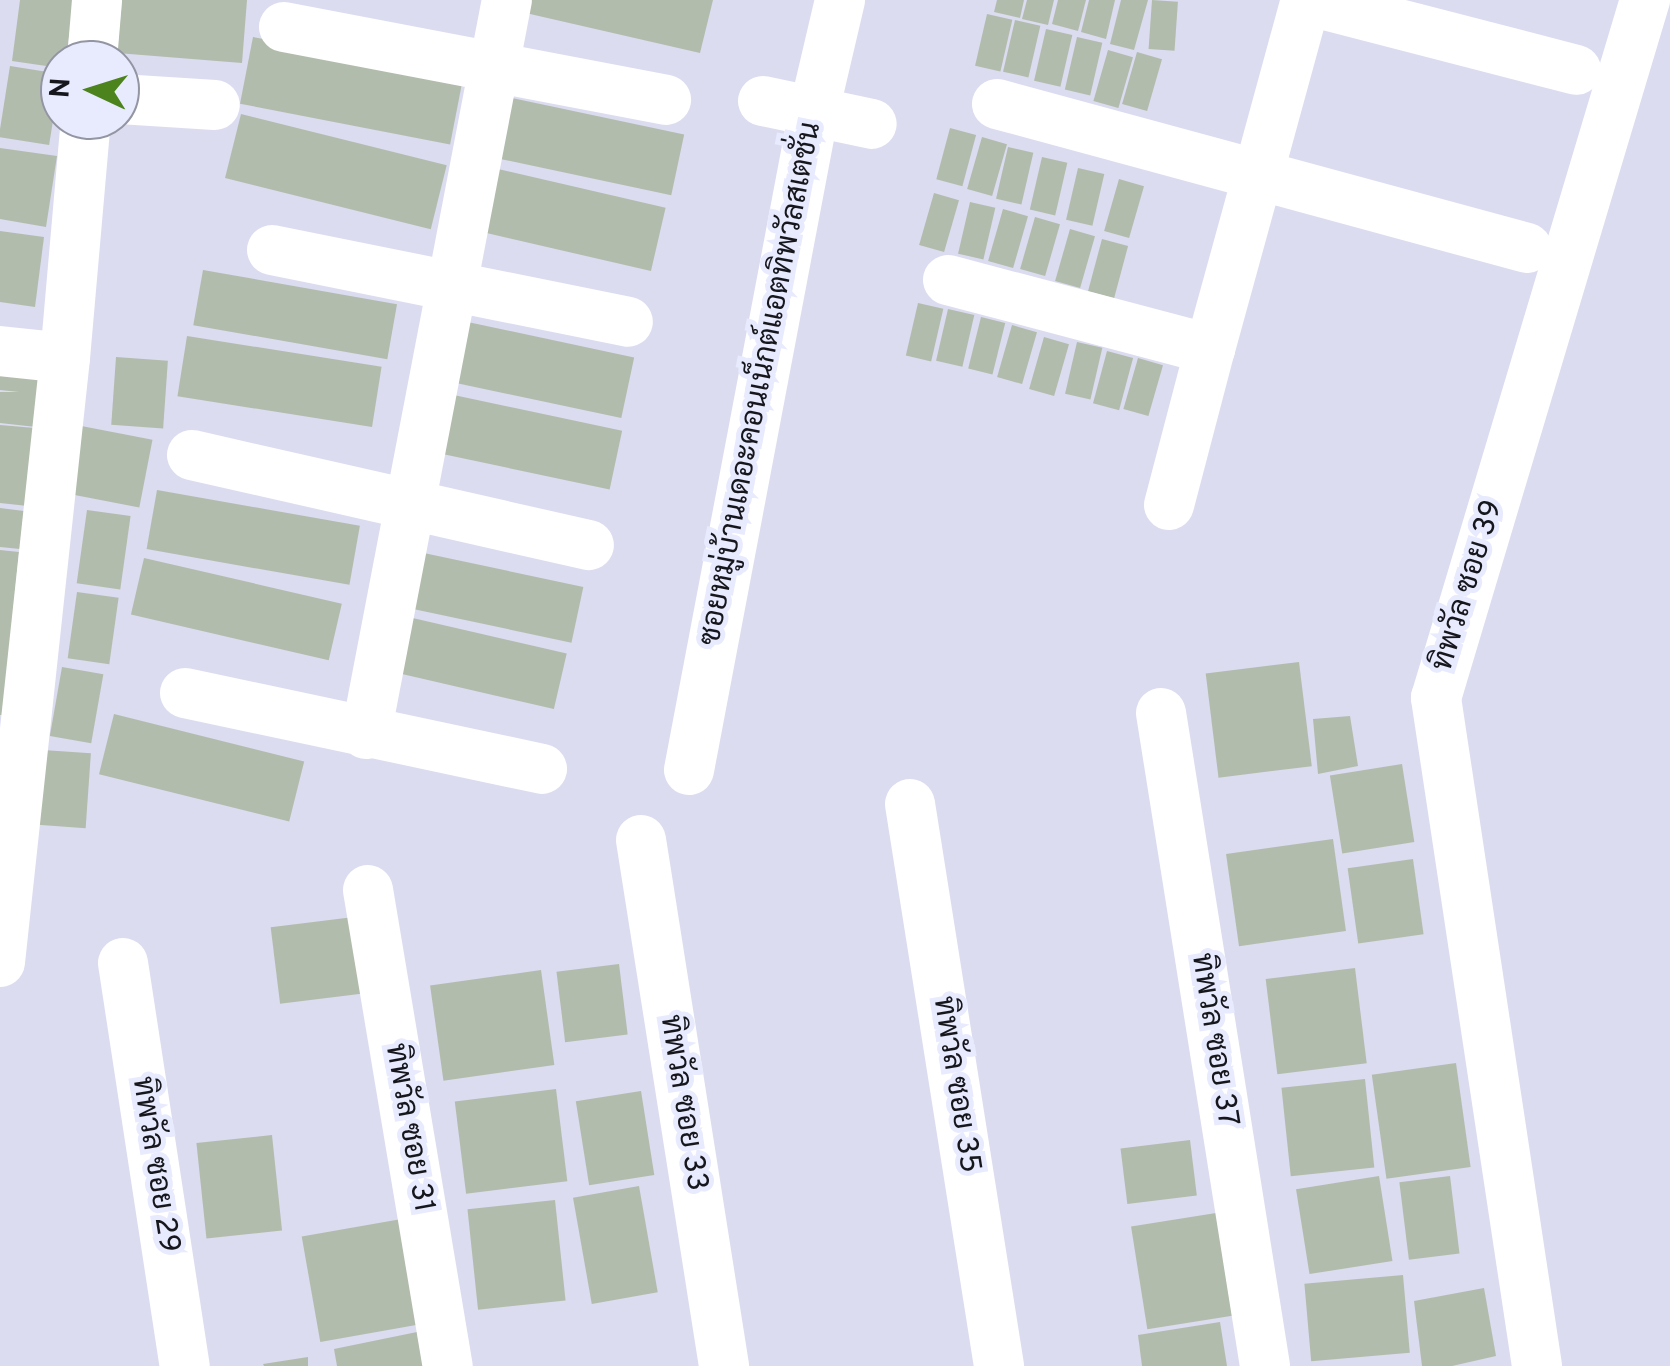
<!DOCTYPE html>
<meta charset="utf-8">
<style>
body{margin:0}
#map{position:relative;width:1670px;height:1366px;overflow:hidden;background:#dbdcf0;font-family:Overpass,Sarabun,sans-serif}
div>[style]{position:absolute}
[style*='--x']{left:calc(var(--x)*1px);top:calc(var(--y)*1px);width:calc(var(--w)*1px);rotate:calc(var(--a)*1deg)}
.building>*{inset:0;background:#b2bcac;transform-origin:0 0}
.minor>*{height:50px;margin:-25px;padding:0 25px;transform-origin:25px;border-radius:25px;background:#fff}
span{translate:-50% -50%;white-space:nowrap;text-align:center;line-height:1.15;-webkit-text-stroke:10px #e8eafd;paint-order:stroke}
.street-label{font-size:30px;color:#16161d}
.north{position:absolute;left:40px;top:40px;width:100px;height:100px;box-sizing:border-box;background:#e8eafd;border:2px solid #9495a3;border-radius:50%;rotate:274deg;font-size:28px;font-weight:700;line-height:40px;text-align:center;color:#16161d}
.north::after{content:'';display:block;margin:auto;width:35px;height:45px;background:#4c831c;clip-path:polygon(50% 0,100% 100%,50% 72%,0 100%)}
</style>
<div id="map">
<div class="building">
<div style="clip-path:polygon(20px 0,74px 0,66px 60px,60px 60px,60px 68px,12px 61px)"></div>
<div style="clip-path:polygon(122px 0,247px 0,242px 63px,117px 53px)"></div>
<div style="clip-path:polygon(519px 0,713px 0,700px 53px,517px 11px)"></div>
<div style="clip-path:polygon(997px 0,1024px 0,1020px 18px,994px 12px)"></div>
<div style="clip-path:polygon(1027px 0,1054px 0,1048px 25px,1022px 19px)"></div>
<div style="clip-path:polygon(1058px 0,1086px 0,1078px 31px,1052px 24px)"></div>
<div style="clip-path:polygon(1089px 0,1115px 0,1106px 39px,1081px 32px)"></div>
<div style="clip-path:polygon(1121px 0,1148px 0,1134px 50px,1110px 44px)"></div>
<div style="left:1152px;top:0;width:26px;height:49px;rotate:4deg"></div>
<div style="left:987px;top:14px;width:26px;height:53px;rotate:13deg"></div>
<div style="left:1015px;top:20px;width:26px;height:53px;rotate:13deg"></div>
<div style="left:1046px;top:29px;width:27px;height:53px;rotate:13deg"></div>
<div style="left:253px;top:37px;width:214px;height:68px;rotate:11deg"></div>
<div style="left:1077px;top:37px;width:26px;height:54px;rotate:13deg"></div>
<div style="left:1108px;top:50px;width:26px;height:53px;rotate:16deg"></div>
<div style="left:1137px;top:52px;width:26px;height:54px;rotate:16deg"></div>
<div style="left:10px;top:66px;width:51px;height:72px;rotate:9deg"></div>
<div style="left:512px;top:98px;width:176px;height:62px;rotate:12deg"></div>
<div style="left:241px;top:114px;width:212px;height:66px;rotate:14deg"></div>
<div style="left:950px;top:128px;width:27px;height:53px;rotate:15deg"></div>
<div style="left:982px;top:137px;width:26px;height:54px;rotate:16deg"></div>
<div style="left:1008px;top:147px;width:26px;height:53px;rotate:13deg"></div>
<div style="clip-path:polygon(0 148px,57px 156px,46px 227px,0 219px)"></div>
<div style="left:1042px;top:157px;width:26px;height:54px;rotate:13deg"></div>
<div style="left:1078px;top:168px;width:27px;height:53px;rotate:13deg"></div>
<div style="left:498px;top:169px;width:172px;height:65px;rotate:13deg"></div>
<div style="left:1119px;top:179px;width:26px;height:54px;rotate:16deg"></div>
<div style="left:934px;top:193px;width:26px;height:54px;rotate:16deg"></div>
<div style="left:970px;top:202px;width:26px;height:53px;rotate:13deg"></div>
<div style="left:1003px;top:209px;width:26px;height:54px;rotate:16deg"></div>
<div style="left:1035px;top:217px;width:26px;height:54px;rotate:16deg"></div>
<div style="left:1070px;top:229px;width:26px;height:54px;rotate:16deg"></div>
<div style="clip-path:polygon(0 231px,44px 237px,35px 307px,0 302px)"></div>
<div style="left:1102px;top:239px;width:27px;height:54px;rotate:15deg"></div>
<div style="left:203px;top:270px;width:197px;height:56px;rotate:10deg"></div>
<div style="left:918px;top:303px;width:26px;height:54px;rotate:13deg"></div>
<div style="left:948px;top:309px;width:27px;height:53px;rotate:13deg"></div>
<div style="left:981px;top:317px;width:25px;height:53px;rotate:14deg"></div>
<div style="left:463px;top:321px;width:175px;height:62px;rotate:12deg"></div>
<div style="left:1012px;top:325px;width:26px;height:54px;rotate:16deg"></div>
<div style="left:187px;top:336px;width:197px;height:61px;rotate:9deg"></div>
<div style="left:1044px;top:337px;width:26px;height:54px;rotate:16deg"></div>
<div style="left:1077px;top:342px;width:26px;height:53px;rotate:13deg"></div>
<div style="left:1107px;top:351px;width:27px;height:54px;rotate:15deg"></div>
<div style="clip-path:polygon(0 352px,43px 356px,36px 427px,0 423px,0 392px,19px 392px,0 390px)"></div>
<div style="left:116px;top:357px;width:52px;height:68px;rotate:4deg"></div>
<div style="left:1138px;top:358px;width:26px;height:53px;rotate:16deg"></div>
<div style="left:449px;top:394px;width:177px;height:60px;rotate:12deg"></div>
<div style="left:71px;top:424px;width:83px;height:69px;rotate:11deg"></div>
<div style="clip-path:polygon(0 425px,35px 428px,28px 506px,0 503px)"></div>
<div style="left:157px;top:490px;width:206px;height:60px;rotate:10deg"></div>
<div style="clip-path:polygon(0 508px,24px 511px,20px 549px,0 547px)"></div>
<div style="left:87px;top:510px;width:44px;height:74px;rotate:8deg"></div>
<div style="clip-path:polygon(0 550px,19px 552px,3px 715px,0 715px)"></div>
<div style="left:419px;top:552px;width:168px;height:57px;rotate:12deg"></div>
<div style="left:144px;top:558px;width:203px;height:58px;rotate:13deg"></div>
<div style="left:77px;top:592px;width:42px;height:67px;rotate:8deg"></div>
<div style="left:404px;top:616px;width:167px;height:57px;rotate:13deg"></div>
<div style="left:1299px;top:662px;width:105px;height:94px;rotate:83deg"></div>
<div style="left:62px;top:667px;width:42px;height:70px;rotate:10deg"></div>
<div style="left:114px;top:714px;width:196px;height:62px;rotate:14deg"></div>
<div style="clip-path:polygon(1350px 716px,1358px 766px,1318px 774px,1313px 719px)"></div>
<div style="left:43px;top:750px;width:48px;height:75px;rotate:4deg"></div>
<div style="left:1402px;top:764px;width:79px;height:73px;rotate:81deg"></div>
<div style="left:1333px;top:839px;width:93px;height:108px;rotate:82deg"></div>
<div style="left:1413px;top:859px;width:76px;height:66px;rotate:82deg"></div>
<div style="left:362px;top:916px;width:77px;height:92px;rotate:83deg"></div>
<div style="left:619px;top:964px;width:71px;height:63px;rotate:83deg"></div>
<div style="left:1355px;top:968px;width:96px;height:90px;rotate:83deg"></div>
<div style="left:541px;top:970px;width:96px;height:112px;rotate:82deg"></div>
<div style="left:1456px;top:1063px;width:105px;height:85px;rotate:82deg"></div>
<div style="left:1365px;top:1079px;width:89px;height:84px;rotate:84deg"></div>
<div style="left:556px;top:1089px;width:93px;height:102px;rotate:83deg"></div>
<div style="left:641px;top:1091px;width:85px;height:66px;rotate:81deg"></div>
<div style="left:272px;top:1135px;width:96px;height:76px;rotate:84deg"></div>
<div style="left:1190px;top:1140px;width:56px;height:70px;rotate:83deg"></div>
<div style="left:1379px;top:1176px;width:86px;height:84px;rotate:81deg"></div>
<div style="left:1450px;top:1176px;width:78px;height:51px;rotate:83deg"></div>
<div style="left:639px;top:1186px;width:108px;height:67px;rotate:80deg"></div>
<div style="left:555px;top:1200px;width:101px;height:88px;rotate:84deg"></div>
<div style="left:1216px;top:1213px;width:104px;height:86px;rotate:81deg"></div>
<div style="left:413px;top:1217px;width:107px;height:113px;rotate:80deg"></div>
<div style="left:1403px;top:1275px;width:78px;height:99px;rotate:85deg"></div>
<div style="clip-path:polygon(1484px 1288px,1496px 1356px,1452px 1366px,1422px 1366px,1414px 1301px)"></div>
<div style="clip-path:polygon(1220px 1322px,1227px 1366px,1142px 1366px,1138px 1335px)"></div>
<div style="clip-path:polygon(417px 1332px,423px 1366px,337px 1366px,334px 1349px)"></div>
<div style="clip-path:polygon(308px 1357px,308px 1366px,264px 1366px,263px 1364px)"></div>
</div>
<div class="minor">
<div style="--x:284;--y:27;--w:389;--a:10.8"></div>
<div style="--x:92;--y:60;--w:60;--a:-85.2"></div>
<div style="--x:120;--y:99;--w:95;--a:3.6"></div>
<div style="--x:763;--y:101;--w:111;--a:11.9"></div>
<div style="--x:997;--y:104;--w:549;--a:15.2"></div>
<div style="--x:272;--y:250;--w:363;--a:11.4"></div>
<div style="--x:948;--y:280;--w:271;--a:14.8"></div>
<div style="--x:0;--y:351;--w:65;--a:6.1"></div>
<div style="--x:65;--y:358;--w:239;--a:-85"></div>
<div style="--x:192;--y:455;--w:407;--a:12.8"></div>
<div style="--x:1169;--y:505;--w:161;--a:-75.3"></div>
<div style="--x:1210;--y:349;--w:180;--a:-74.6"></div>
<div style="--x:1258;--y:175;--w:181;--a:-74.7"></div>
<div style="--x:1306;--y:0;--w:279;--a:14.5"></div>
<div style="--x:185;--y:693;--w:365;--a:12"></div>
<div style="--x:1161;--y:713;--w:661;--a:80.95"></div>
<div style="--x:366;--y:734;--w:747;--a:-79.13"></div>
<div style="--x:689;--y:770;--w:671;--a:-79.26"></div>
<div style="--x:814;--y:111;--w:114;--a:-76.8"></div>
<div style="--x:910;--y:804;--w:569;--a:81"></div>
<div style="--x:641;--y:840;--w:533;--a:81.03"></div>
<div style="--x:368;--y:890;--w:483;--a:80.5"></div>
<div style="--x:0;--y:962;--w:607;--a:-83.86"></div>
<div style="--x:123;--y:963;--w:408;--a:81.3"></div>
<div style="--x:1537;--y:1366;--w:676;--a:-98.6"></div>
<div style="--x:1436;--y:698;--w:729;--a:-73.33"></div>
</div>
<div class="street-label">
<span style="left:762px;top:384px;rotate:-79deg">ซอยหมู่บ้านเดอะคอนเน็กต์แอตทิพวัลสเตชั่น</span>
<span style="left:1469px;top:586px;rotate:-73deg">ทิพวัล ซอย 39</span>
<span style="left:1213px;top:1040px;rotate:81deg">ทิพวัล ซอย 37</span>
<span style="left:955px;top:1085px;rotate:81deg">ทิพวัล ซอย 35</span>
<span style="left:682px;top:1103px;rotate:81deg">ทิพวัล ซอย 33</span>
<span style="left:408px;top:1128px;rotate:80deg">ทิพวัล ซอย 31</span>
<span style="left:154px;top:1165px;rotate:81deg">ทิพวัล ซอย 29</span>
</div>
<div class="north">N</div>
</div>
